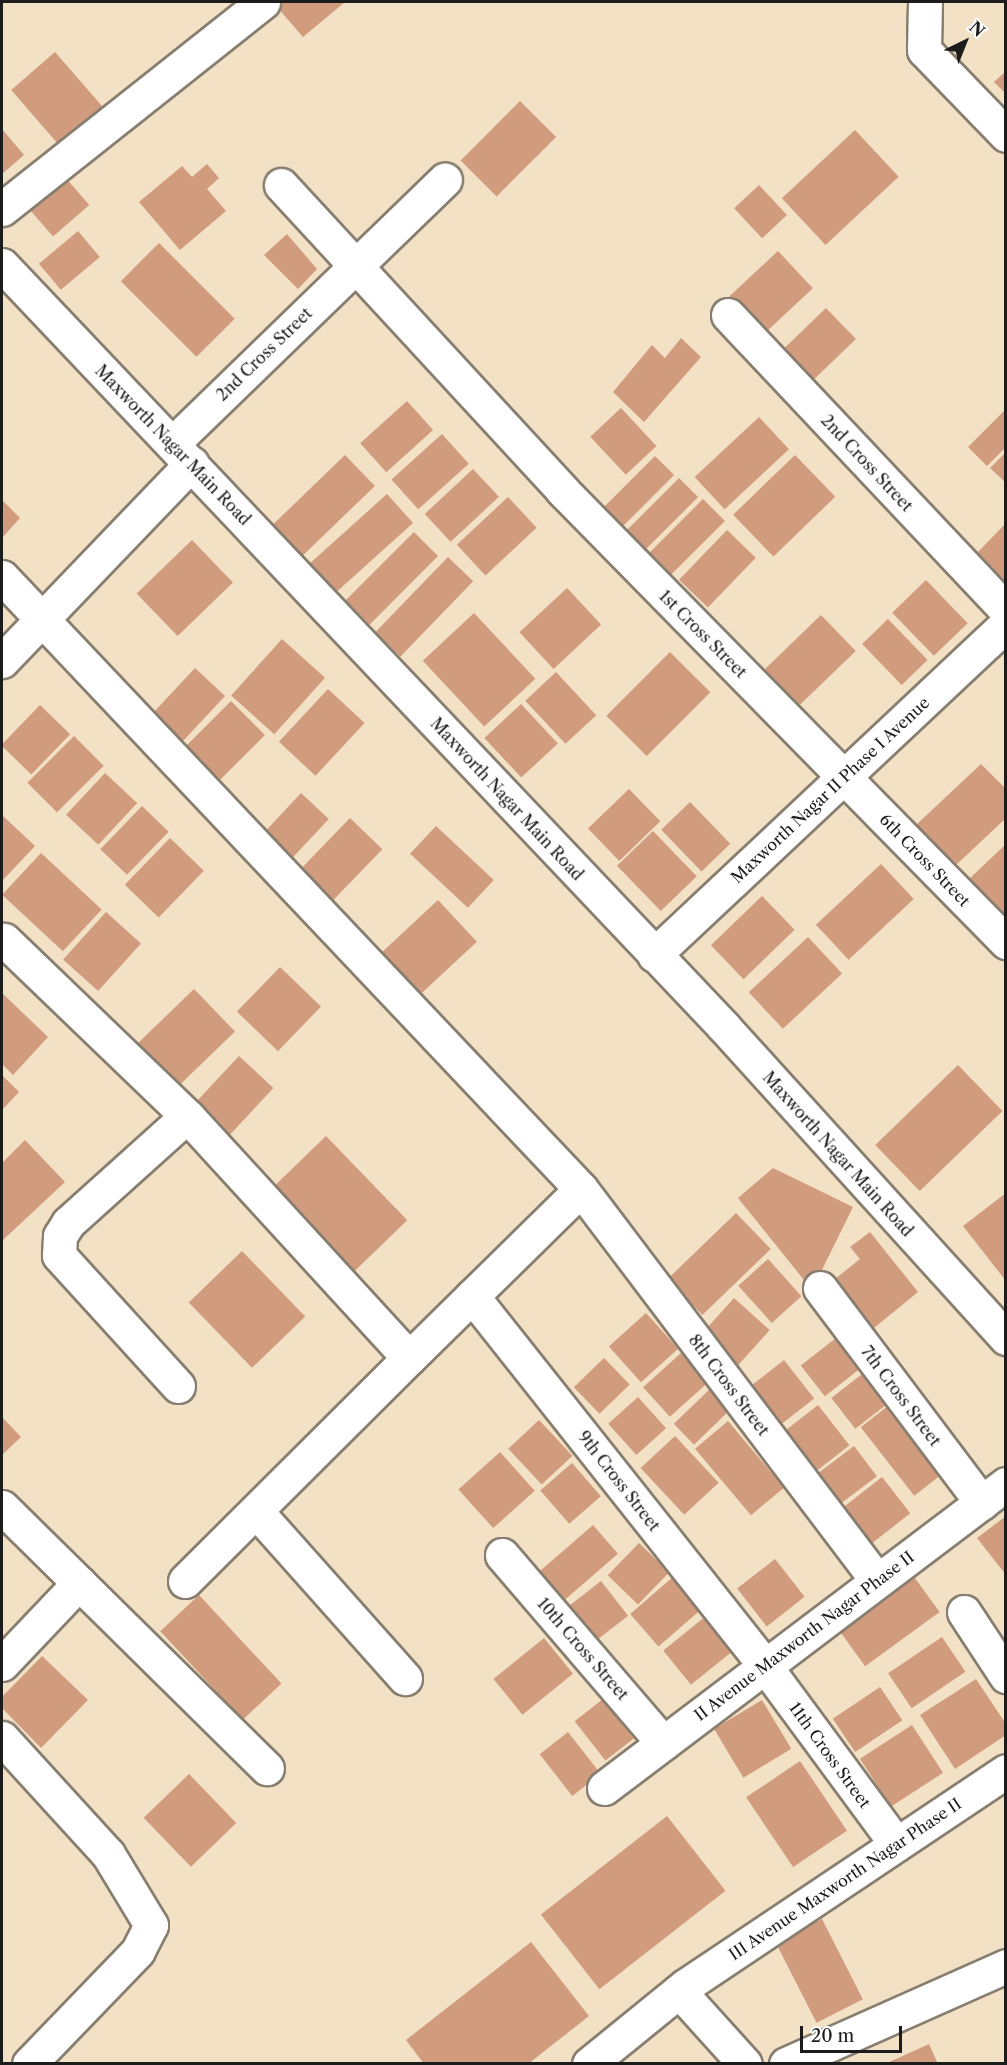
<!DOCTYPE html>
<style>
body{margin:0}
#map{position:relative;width:1007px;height:2065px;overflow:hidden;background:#f2e1c5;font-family:"Libre Caslon Text",serif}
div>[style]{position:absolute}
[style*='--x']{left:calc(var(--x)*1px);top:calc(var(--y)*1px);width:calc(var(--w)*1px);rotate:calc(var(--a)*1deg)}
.building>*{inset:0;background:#d19b7d;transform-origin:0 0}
.roads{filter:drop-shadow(2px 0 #877e70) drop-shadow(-2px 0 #877e70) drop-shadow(0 2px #877e70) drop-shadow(0 -2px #877e70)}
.minor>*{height:33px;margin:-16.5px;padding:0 16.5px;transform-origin:16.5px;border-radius:16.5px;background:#fff}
span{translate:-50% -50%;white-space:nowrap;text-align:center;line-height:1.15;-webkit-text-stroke:4.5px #fff;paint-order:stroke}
.street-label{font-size:16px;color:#1c1c1c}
.frame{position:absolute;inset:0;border:3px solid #1c1c1c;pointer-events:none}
.north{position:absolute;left:935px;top:12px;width:60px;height:60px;-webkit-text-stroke:4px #fff;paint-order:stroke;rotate:43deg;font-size:16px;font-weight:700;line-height:24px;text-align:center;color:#1c1c1c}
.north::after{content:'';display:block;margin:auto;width:21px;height:27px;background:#1c1c1c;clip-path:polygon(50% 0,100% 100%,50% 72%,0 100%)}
.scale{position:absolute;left:800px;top:2026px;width:102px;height:27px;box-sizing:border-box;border:3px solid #1c1c1c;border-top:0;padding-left:8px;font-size:18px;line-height:21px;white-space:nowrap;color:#1c1c1c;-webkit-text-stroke:4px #fff;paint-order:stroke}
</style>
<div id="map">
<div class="building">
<div style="clip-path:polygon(281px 2px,345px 2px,303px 37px,276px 6px)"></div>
<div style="left:55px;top:52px;width:72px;height:58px;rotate:49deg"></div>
<div style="clip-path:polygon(1006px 71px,1006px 94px,994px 82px)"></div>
<div style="left:520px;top:101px;width:51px;height:84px;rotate:45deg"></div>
<div style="clip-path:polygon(2px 129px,24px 155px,2px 174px)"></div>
<div style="left:855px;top:130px;width:64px;height:100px;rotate:47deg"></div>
<div style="clip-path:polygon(207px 164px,219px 178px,207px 189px,226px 211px,180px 250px,139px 202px,182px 166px,192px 177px)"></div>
<div style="left:65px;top:177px;width:37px;height:48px;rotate:49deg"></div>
<div style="left:759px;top:185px;width:41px;height:34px;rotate:47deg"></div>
<div style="left:78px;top:231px;width:34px;height:51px;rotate:50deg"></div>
<div style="clip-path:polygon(287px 234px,317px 269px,298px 289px,264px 255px)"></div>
<div style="left:159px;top:243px;width:107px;height:54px;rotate:45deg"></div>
<div style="left:778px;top:251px;width:51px;height:74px;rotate:47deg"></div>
<div style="left:826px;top:308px;width:43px;height:66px;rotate:46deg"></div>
<div style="clip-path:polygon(681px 338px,701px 357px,644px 422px,613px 392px,652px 345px,665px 358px)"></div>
<div style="left:407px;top:401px;width:39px;height:63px;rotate:48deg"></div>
<div style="left:621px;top:408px;width:52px;height:42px;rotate:47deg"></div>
<div style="clip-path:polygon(1006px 409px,1006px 447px,987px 466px,968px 447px)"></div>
<div style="left:759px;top:417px;width:44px;height:88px;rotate:47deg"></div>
<div style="left:442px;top:434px;width:40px;height:68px;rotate:48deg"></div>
<div style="clip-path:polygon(1006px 452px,1006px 483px,990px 468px)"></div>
<div style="left:345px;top:455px;width:43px;height:107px;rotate:46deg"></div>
<div style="left:795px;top:455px;width:58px;height:86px;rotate:46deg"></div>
<div style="left:655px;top:456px;width:27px;height:76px;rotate:45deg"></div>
<div style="left:473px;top:469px;width:38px;height:66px;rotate:47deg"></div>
<div style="left:679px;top:478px;width:27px;height:76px;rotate:45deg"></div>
<div style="left:387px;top:494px;width:39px;height:104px;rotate:48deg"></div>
<div style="left:508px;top:497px;width:42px;height:70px;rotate:47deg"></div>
<div style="left:703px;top:499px;width:31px;height:78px;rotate:45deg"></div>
<div style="clip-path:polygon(2px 500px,20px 518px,2px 538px)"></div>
<div style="clip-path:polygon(1006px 523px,1006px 585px,975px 555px)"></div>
<div style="left:727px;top:530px;width:40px;height:69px;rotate:44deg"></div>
<div style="left:414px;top:532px;width:34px;height:97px;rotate:45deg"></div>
<div style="left:192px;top:540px;width:59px;height:77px;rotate:46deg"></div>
<div style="left:448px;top:557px;width:35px;height:105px;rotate:44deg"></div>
<div style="left:926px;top:580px;width:60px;height:47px;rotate:46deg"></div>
<div style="left:567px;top:588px;width:50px;height:65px;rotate:47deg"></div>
<div style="left:474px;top:613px;width:90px;height:70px;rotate:47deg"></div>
<div style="left:821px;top:615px;width:50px;height:80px;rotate:46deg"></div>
<div style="left:888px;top:619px;width:57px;height:36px;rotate:46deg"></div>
<div style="left:282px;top:639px;width:58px;height:76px;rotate:42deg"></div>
<div style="left:670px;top:652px;width:57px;height:90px;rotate:45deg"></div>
<div style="left:195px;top:668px;width:41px;height:67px;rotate:43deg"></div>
<div style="left:556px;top:672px;width:59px;height:42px;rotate:47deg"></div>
<div style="left:328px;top:689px;width:50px;height:72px;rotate:43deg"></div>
<div style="left:231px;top:701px;width:48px;height:76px;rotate:45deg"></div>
<div style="left:521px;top:704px;width:54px;height:50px;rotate:47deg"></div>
<div style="left:40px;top:705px;width:42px;height:56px;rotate:44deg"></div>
<div style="left:74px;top:736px;width:42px;height:66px;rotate:45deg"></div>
<div style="clip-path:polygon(981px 764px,1006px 789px,1006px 818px,955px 866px,916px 825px)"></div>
<div style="left:105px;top:773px;width:44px;height:57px;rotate:43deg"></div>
<div style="left:629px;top:789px;width:45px;height:57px;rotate:46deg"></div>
<div style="left:301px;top:793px;width:38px;height:56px;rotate:43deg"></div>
<div style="left:690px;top:802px;width:58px;height:40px;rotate:46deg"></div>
<div style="left:142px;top:806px;width:37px;height:60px;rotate:44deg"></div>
<div style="clip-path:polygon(2px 815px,35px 846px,2px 881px)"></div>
<div style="left:350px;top:818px;width:45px;height:81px;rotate:44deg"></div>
<div style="left:436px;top:826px;width:79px;height:38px;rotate:43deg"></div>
<div style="left:653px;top:831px;width:63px;height:50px;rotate:46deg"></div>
<div style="left:170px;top:838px;width:47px;height:65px;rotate:44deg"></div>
<div style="clip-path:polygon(1006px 844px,1006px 911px,1001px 916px,967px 881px)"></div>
<div style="left:41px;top:853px;width:83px;height:57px;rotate:43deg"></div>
<div style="left:881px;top:864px;width:48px;height:89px;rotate:47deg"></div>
<div style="left:762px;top:896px;width:47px;height:71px;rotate:46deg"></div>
<div style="left:438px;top:900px;width:57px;height:91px;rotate:47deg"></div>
<div style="left:106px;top:912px;width:47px;height:64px;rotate:42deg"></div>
<div style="left:808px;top:937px;width:50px;height:81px;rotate:47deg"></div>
<div style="left:280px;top:967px;width:57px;height:62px;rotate:44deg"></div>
<div style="left:194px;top:989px;width:59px;height:86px;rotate:46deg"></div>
<div style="clip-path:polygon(2px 993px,48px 1037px,13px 1075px,2px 1064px)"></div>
<div style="left:239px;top:1056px;width:47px;height:74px;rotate:43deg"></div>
<div style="left:958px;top:1065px;width:64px;height:115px;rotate:46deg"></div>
<div style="clip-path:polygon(2px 1075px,19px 1092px,2px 1110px)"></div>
<div style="left:326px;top:1136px;width:117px;height:88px;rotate:46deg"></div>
<div style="clip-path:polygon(25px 1140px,65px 1182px,3px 1240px,2px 1163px)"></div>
<div style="clip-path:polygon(773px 1168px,853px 1207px,812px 1290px,738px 1198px)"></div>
<div style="clip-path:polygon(1006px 1193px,1006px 1281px,963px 1226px)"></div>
<div style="left:736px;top:1213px;width:50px;height:95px;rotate:46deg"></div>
<div style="clip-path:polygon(870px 1232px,918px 1292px,869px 1332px,830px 1283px,860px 1259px,850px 1247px)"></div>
<div style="left:242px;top:1251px;width:91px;height:74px;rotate:46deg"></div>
<div style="left:768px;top:1259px;width:50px;height:40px;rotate:48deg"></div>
<div style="left:734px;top:1298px;width:48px;height:49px;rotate:42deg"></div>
<div style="left:646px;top:1313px;width:48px;height:50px;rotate:48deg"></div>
<div style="left:841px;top:1334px;width:39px;height:51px;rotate:52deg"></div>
<div style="left:681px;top:1353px;width:40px;height:51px;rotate:48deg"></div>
<div style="left:604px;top:1358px;width:37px;height:42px;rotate:46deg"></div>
<div style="left:784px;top:1360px;width:49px;height:45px;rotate:52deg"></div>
<div style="left:866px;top:1371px;width:39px;height:44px;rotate:52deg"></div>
<div style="left:712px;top:1387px;width:29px;height:53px;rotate:46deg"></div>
<div style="left:638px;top:1397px;width:42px;height:40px;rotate:48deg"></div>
<div style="left:893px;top:1402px;width:87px;height:41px;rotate:52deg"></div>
<div style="left:818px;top:1405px;width:51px;height:45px;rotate:52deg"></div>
<div style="clip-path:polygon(2px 1417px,21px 1437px,2px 1455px)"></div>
<div style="left:539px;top:1420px;width:49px;height:42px;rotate:47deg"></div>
<div style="left:728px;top:1421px;width:87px;height:43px;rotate:50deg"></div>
<div style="left:675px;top:1436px;width:64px;height:47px;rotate:47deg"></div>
<div style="left:854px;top:1446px;width:38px;height:48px;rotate:53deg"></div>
<div style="left:500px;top:1452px;width:52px;height:56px;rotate:48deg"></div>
<div style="left:572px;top:1463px;width:44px;height:42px;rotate:49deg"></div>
<div style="left:882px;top:1477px;width:46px;height:51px;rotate:52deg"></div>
<div style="clip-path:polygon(1006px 1516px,1006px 1575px,977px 1538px)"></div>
<div style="left:593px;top:1525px;width:38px;height:71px;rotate:49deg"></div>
<div style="left:639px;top:1543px;width:42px;height:45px;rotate:44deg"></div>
<div style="left:775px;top:1559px;width:48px;height:48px;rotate:52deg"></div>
<div style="left:909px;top:1570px;width:52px;height:92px;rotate:54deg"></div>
<div style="left:674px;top:1576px;width:43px;height:58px;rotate:49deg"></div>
<div style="left:601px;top:1581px;width:44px;height:46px;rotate:52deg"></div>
<div style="left:199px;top:1595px;width:121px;height:53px;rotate:47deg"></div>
<div style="left:706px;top:1616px;width:44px;height:55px;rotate:51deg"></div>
<div style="left:942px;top:1637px;width:42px;height:65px;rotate:56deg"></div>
<div style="left:544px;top:1638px;width:46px;height:65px;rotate:51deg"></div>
<div style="clip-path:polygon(42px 1656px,88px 1700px,41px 1748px,2px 1708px,2px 1697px)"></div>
<div style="clip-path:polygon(976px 1679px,1006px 1724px,1006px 1735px,955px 1769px,920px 1715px)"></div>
<div style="left:880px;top:1687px;width:40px;height:57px;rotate:56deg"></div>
<div style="left:603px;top:1699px;width:50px;height:36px;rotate:52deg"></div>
<div style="left:762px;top:1700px;width:57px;height:56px;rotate:59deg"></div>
<div style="left:912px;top:1725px;width:57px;height:62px;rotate:57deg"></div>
<div style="left:568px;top:1732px;width:53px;height:36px;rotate:52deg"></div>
<div style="left:800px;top:1761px;width:84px;height:65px;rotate:56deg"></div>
<div style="left:189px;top:1774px;width:68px;height:63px;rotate:46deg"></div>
<div style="left:667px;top:1816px;width:95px;height:160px;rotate:52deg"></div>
<div style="left:822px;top:1919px;width:90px;height:52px;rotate:63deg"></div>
<div style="clip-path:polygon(531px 1942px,589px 2016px,528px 2064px,424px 2064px,406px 2040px)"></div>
<div style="clip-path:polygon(929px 2044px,938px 2064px,885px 2064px)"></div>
</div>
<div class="roads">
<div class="minor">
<div style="--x:925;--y:2;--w:48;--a:91.2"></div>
<div style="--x:924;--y:50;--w:118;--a:46"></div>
<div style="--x:281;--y:185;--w:415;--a:47.3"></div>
<div style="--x:562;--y:490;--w:634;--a:45.51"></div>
<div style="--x:2;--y:209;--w:333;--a:-38.4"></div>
<div style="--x:2;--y:265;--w:1050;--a:46.54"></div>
<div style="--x:724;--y:1027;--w:420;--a:47.8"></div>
<div style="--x:728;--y:315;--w:405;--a:46.7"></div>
<div style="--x:172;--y:444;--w:380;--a:-44.1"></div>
<div style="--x:2;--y:577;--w:842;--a:46.59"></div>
<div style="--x:581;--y:1189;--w:241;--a:135.5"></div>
<div style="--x:409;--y:1358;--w:328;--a:-132.5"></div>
<div style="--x:187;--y:1116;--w:254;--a:-136.1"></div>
<div style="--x:2;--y:661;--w:274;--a:-46.2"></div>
<div style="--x:654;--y:955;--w:483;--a:-43.2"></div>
<div style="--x:581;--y:1189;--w:490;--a:52.9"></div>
<div style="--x:820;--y:1288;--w:269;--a:53"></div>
<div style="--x:472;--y:1296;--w:472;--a:51.6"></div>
<div style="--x:765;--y:1666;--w:221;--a:53.6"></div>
<div style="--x:178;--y:1386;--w:177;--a:-132.3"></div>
<div style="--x:59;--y:1255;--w:19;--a:-87"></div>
<div style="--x:60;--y:1236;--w:15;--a:-58"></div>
<div style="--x:68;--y:1223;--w:160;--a:-42"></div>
<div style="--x:2;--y:1507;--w:372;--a:44.6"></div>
<div style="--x:256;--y:1511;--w:224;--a:48.3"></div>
<div style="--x:502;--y:1555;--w:248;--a:49.4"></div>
<div style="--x:185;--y:1581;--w:316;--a:-44.9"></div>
<div style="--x:964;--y:1612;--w:77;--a:56.7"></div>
<div style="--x:2;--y:1664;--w:112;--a:-46.5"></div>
<div style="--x:2;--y:1738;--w:157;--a:47.6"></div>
<div style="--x:108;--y:1854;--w:83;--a:58.8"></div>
<div style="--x:151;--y:1925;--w:29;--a:117"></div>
<div style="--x:138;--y:1951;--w:157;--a:134"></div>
<div style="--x:604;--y:1788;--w:504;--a:-37.1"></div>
<div style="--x:679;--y:1991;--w:98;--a:47.9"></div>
<div style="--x:589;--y:2064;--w:124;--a:-39.1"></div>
<div style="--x:685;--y:1986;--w:386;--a:-33.8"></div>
<div style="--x:786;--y:2064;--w:241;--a:-24"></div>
</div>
</div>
<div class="street-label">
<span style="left:264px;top:354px;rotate:-44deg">2nd Cross Street</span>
<span style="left:173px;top:445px;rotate:46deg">Maxworth Nagar Main Road</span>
<span style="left:867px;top:463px;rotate:47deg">2nd Cross Street</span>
<span style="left:703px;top:634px;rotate:45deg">1st Cross Street</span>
<span style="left:830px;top:790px;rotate:-43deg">Maxworth Nagar II Phase I Avenue</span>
<span style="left:507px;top:799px;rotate:47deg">Maxworth Nagar Main Road</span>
<span style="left:925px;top:860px;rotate:46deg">6th Cross Street</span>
<span style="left:838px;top:1154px;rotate:48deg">Maxworth Nagar Main Road</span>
<span style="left:729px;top:1385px;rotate:53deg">8th Cross Street</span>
<span style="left:901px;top:1396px;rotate:53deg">7th Cross Street</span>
<span style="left:619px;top:1481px;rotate:52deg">9th Cross Street</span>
<span style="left:804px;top:1636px;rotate:-37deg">II Avenue Maxworth Nagar Phase II</span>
<span style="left:583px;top:1649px;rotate:49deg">10th Cross Street</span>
<span style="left:830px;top:1755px;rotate:54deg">11th Cross Street</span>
<span style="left:845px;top:1879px;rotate:-34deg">III Avenue Maxworth Nagar Phase II</span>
</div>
<div class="frame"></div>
<div class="north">N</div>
<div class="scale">20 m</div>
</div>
